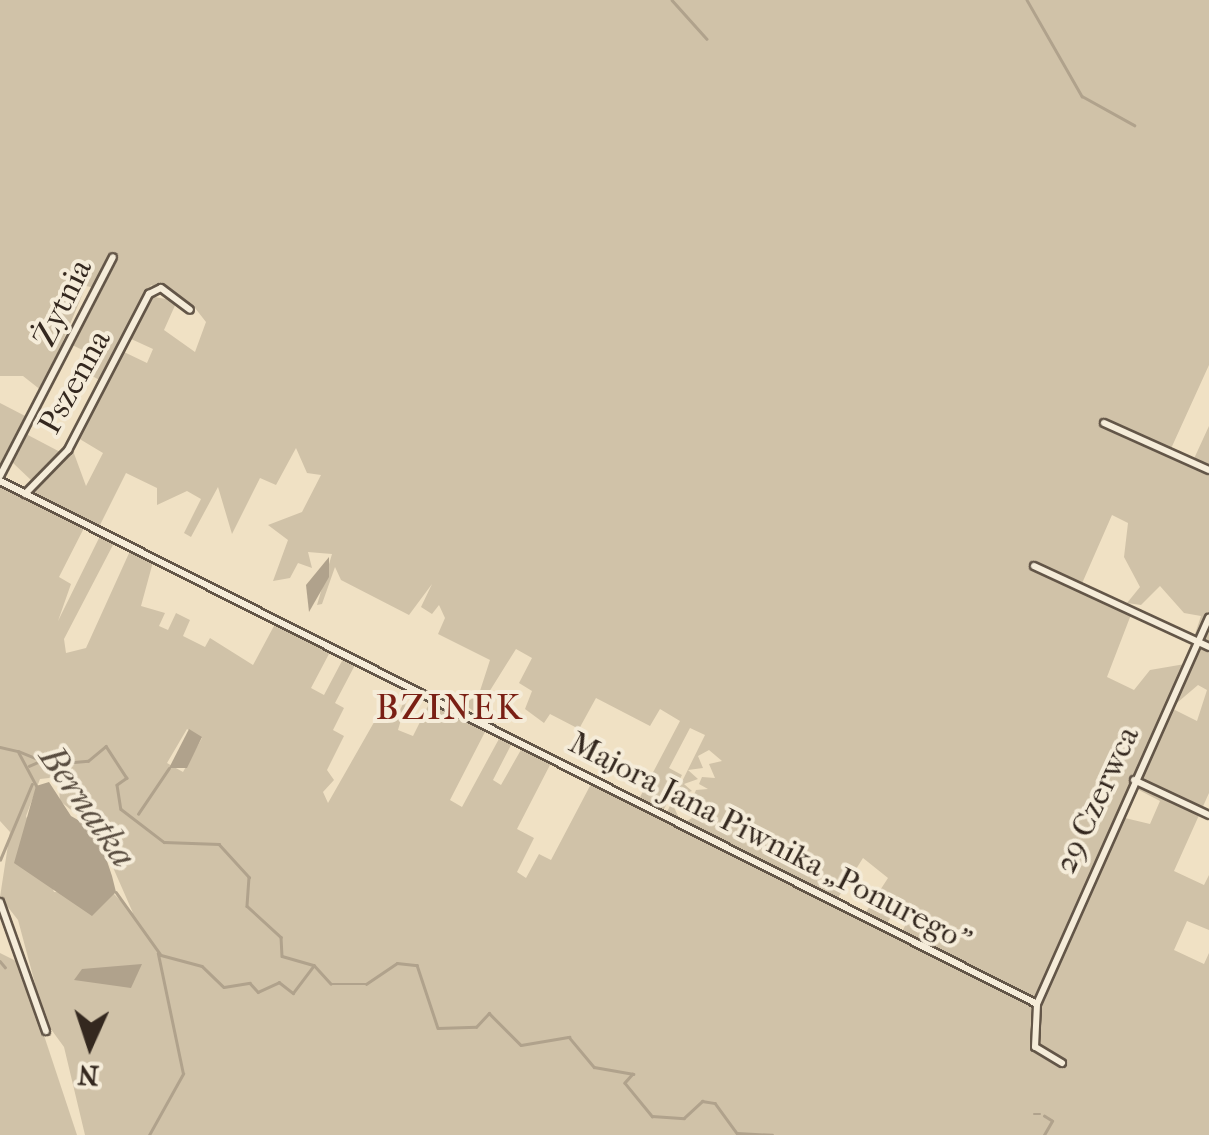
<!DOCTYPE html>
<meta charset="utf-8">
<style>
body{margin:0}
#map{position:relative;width:1209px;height:1135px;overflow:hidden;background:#f0e1c4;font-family:"IM FELL French Canon",serif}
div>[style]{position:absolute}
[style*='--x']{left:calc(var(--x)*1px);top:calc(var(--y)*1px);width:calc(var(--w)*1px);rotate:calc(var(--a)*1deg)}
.green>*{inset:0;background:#d0c2a8}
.water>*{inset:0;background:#b0a28c}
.stream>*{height:2.5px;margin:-1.25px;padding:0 1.25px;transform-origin:1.25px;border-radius:1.25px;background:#b0a28c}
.roads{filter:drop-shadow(2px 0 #635648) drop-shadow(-2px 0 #635648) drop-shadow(0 2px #635648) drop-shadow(0 -2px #635648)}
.minor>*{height:6px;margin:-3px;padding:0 3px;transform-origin:3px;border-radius:3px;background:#f5ecd9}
span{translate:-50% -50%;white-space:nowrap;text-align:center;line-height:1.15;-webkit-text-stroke:8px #f5ecd9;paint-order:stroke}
.street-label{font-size:32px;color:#34281f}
.neighbourhood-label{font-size:35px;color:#7a1f14;letter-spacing:2.5px}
.water-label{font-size:35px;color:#594d40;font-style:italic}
.north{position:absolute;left:40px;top:995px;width:100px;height:100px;-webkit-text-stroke:8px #f5ecd9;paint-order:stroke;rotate:183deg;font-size:28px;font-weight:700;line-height:40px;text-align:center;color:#34281f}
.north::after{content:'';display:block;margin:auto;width:35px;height:45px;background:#34281f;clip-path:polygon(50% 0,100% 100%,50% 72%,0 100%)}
</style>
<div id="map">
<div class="green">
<div style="clip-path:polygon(evenodd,0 0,1209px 0,1209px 365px,1169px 453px,1192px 463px,1209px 426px,1209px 793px,1174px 871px,1204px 885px,1209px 875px,1209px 930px,1187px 921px,1174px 950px,1204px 964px,1209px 953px,1209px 1135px,85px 1135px,64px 1047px,45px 1021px,18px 920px,0 897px,10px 832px,0 821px,0 485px,84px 528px,59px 577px,71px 584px,58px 621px,100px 536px,114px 543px,64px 639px,66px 653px,86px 648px,130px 551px,153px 562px,141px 606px,165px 613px,159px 626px,168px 630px,176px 613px,190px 620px,183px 636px,205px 647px,210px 638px,253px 665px,275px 624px,330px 652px,311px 688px,324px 695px,343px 659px,355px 665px,335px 703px,344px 708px,333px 730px,344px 736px,327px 770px,334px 780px,323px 792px,328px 803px,381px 710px,396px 718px,409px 692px,398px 730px,413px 736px,430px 702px,486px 730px,450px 800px,462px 807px,500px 737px,512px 743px,493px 780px,501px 785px,522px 748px,551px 763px,517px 829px,534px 838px,517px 872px,526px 878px,539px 854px,551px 860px,591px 784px,677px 827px,692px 818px,686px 810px,690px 803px,697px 809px,702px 800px,693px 797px,696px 790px,708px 789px,699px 784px,702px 777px,715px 778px,709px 764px,722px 761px,709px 750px,698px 756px,703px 768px,688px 770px,698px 779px,684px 784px,692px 791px,676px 796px,685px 804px,672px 803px,679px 818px,666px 814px,705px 735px,690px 728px,669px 768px,682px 775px,662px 813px,639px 799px,680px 721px,660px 709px,650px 726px,596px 698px,579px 729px,550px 714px,544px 723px,525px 709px,532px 691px,519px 683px,532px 658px,516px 649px,476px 713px,464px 704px,479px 694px,490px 660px,438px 634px,445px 618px,439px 605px,432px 614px,421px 607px,432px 584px,409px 615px,341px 580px,335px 567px,322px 604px,317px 605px,332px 554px,308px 552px,312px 568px,298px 563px,290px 578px,273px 581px,288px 540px,268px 525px,302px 512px,321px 475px,307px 473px,296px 448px,276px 485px,260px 478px,232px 534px,218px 487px,191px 537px,184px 533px,201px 499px,187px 491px,157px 505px,157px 488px,126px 473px,99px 527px,32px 494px,72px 448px,86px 486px,103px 453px,78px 438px,124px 352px,147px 363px,153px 349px,129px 338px,149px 296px,177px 301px,164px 330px,195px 352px,206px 322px,195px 308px,151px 285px,105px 383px,83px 371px,91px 354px,70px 344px,96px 288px,86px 286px,42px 391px,23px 376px,0 376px,0 0,1112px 515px,1128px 523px,1124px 557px,1140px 587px,1127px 603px,1141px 605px,1160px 586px,1184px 613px,1201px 616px,1185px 664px,1150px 670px,1134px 690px,1107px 677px,1132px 612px,1080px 588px,1112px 515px,0 0,1198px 685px,1207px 690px,1197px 721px,1171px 708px,1198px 685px,0 0,187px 729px,202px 738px,183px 772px,167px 763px,187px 729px,0 0,58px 777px,60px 801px,97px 831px,133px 913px,114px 894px,54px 892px,26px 816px,40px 779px,58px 777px,0 0,1137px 789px,1160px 801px,1150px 824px,1125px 818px,1137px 789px,0 0,690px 832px,836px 901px,863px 858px,888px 878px,864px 915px,886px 925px,896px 909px,909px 918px,901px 934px,1031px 1000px,1046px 990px,1040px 1007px,690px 832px)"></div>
<div style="clip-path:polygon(0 403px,29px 418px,0 471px)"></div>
<div style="clip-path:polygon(26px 434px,64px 454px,33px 482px,12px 462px)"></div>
<div style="clip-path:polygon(0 953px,20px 963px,77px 1135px,0 1135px)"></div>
</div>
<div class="water">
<div style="clip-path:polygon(329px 557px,329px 577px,309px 612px,306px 585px)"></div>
<div style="clip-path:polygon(189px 729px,202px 737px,187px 768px,169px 768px)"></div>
<div style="clip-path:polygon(49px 782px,71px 816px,97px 831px,112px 876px,116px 892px,92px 916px,14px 863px,36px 786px)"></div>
<div style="clip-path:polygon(142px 964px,131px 988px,74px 980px,82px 969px)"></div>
</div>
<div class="stream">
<div style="--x:672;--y:0;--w:52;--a:48.1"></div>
<div style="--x:1027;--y:0;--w:111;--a:60.2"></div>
<div style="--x:1082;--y:96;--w:60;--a:29.1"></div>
<div style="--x:0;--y:747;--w:18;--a:13"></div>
<div style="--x:18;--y:751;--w:40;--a:62"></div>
<div style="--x:18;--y:751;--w:35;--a:22"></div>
<div style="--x:51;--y:764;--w:37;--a:-5"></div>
<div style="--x:88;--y:761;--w:23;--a:-40"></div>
<div style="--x:106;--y:746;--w:38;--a:57"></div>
<div style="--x:127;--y:778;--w:12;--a:145"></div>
<div style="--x:117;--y:785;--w:24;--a:81"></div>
<div style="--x:121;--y:809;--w:54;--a:37.5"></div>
<div style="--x:164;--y:842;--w:55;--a:2.1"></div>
<div style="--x:219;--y:844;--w:45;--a:47.7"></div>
<div style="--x:249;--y:877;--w:29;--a:94"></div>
<div style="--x:247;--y:906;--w:46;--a:42.4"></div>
<div style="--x:281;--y:937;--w:19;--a:87"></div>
<div style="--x:282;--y:956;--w:33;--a:16"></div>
<div style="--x:314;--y:965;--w:25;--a:48"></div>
<div style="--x:331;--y:984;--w:35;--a:0"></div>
<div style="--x:366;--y:984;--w:37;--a:-34"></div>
<div style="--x:397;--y:963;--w:20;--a:6"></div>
<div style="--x:417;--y:965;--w:66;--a:71.6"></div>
<div style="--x:438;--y:1028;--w:38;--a:-2"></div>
<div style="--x:476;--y:1027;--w:19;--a:-47"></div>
<div style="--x:489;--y:1013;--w:45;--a:45"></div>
<div style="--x:521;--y:1045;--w:49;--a:-9.5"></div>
<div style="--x:569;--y:1037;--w:39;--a:50"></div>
<div style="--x:594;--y:1067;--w:40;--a:10"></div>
<div style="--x:633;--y:1074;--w:12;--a:132"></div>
<div style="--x:625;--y:1083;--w:43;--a:50.7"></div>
<div style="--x:652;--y:1116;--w:32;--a:4"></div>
<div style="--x:684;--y:1118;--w:25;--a:-43"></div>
<div style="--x:702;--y:1101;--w:13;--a:9"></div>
<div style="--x:715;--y:1103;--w:37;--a:54"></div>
<div style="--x:737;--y:1133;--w:35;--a:3"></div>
<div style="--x:29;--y:766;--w:17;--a:-24"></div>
<div style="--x:138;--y:814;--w:55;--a:-56"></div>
<div style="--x:0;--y:860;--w:82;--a:-67.2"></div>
<div style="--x:116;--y:892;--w:77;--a:54.5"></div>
<div style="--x:161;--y:955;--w:42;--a:15"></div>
<div style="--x:202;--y:966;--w:30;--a:44"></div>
<div style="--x:224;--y:987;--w:26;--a:-9"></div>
<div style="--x:250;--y:983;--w:12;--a:48"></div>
<div style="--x:258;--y:992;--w:23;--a:-25"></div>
<div style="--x:279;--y:982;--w:18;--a:38"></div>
<div style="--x:293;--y:993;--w:34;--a:-53"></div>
<div style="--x:0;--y:961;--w:8;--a:50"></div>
<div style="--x:1034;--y:1114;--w:6;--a:0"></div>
<div style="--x:149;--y:1135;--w:70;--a:-60.9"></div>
<div style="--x:183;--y:1074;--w:123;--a:-101.8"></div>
<div style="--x:1044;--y:1135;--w:16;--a:-60"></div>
<div style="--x:1052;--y:1121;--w:9;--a:-148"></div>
</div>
<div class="roads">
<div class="minor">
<div style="--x:1104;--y:423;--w:115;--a:24.1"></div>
<div style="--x:0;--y:476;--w:246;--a:-62.7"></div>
<div style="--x:0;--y:481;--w:1161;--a:26.76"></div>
<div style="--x:25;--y:494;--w:62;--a:-45.7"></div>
<div style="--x:68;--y:450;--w:176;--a:-62.6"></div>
<div style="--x:149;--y:294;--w:13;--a:-27"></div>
<div style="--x:161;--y:288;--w:36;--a:37"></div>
<div style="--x:1034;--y:566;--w:193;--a:24.8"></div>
<div style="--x:1134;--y:780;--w:83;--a:25"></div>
<div style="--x:0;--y:902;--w:137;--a:70.4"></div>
<div style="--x:1062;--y:1063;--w:31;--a:-149"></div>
<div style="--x:1035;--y:1047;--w:43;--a:-87.3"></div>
<div style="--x:1037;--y:1004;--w:423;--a:-66"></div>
</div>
</div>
<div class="street-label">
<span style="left:63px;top:303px;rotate:-64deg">Żytnia</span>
<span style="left:75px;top:382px;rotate:-61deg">Pszenna</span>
<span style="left:1097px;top:800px;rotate:-65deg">29 Czerwca</span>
<span style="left:770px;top:842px;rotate:27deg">Majora Jana Piwnika „Ponurego”</span>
</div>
<div class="neighbourhood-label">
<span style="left:450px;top:708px">BZINEK</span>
</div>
<div class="water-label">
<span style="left:87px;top:807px;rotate:55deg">Bernatka</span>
</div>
<div class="north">N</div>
</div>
